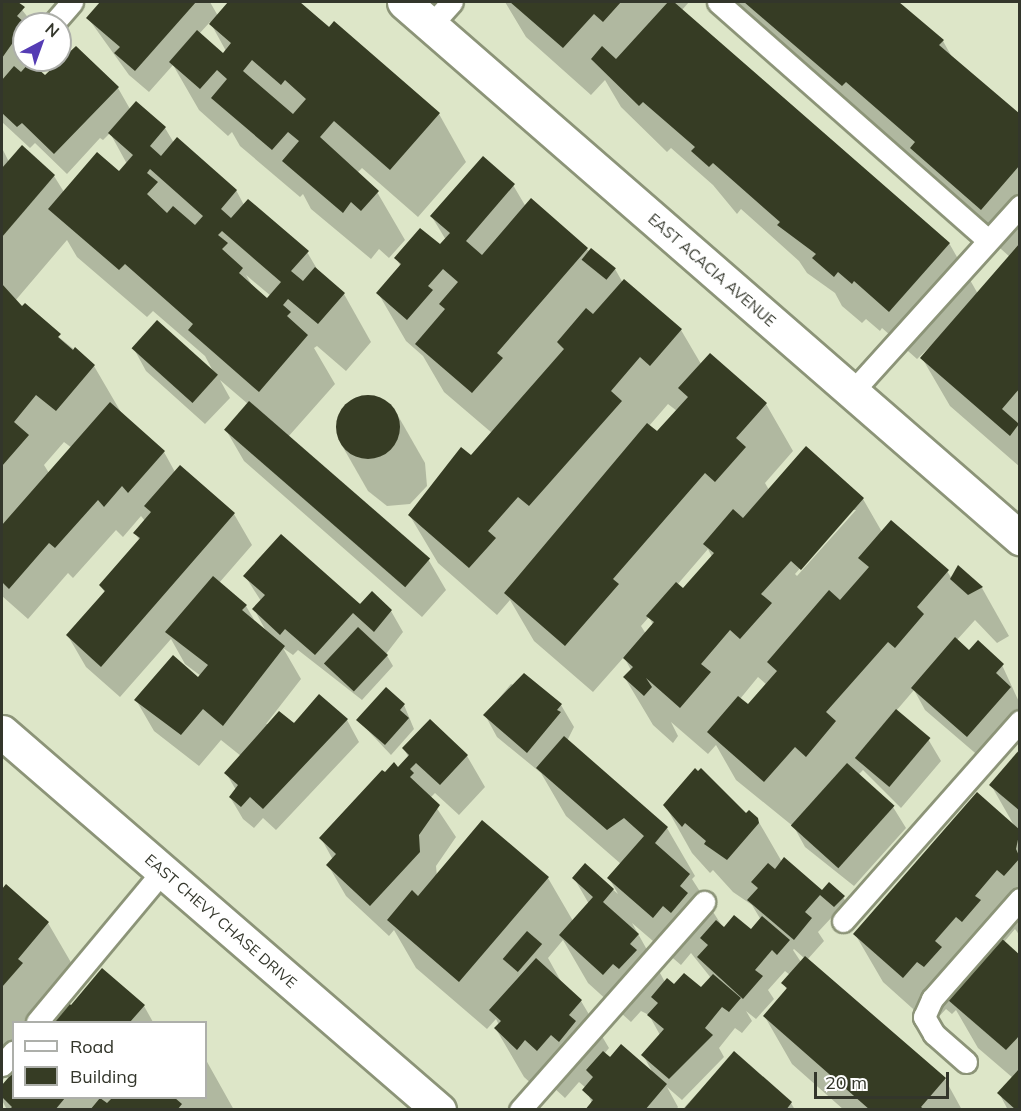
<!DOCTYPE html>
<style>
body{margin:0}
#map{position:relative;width:1021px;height:1111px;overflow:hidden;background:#dde6c8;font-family:Mulish,sans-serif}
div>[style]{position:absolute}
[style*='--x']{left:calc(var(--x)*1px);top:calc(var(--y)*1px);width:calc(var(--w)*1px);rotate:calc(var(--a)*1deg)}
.shadow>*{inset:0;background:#0003}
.building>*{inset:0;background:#363c24;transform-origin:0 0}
.round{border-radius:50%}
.roads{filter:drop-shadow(2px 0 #8c9478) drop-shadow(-2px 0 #8c9478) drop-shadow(0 2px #8c9478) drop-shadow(0 -2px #8c9478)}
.lane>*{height:21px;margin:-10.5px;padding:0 10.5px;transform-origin:10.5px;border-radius:10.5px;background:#fff}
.street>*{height:33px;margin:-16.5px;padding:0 16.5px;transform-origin:16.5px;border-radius:16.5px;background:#fff}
.secondary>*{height:33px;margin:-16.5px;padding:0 16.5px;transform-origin:16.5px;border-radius:16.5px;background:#fff}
span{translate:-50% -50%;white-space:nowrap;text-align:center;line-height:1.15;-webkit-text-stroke:6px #fff;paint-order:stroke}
.street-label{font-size:15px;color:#33362b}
.frame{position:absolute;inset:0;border:3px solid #33362b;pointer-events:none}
.legend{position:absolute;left:12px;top:1021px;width:195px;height:78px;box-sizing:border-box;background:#fff;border:2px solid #adafaa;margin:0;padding:8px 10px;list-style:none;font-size:18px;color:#33362b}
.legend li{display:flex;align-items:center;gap:12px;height:30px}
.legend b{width:30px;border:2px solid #adafaa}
.north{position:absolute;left:12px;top:12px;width:60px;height:60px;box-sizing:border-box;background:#fff;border:2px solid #adafaa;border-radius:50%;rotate:41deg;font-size:16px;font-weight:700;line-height:24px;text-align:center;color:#33362b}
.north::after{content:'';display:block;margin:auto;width:21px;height:27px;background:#553cb4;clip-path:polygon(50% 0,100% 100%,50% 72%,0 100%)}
.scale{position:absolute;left:814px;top:1072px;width:135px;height:27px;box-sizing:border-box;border:3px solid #33362b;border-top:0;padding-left:8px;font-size:18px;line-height:21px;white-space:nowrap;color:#33362b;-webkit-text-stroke:4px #fff;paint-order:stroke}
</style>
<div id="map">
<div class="shadow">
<div style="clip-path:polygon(evenodd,2px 2px,16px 2px,33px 24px,24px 24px,24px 60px,30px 60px,28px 62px,45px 77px,76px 48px,118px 88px,130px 109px,136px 103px,165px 128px,174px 143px,236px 190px,244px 205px,307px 252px,320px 274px,344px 294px,371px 342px,346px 371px,317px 346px,314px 348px,335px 384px,288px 437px,428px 559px,446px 590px,422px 617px,244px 461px,226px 430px,248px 404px,220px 380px,230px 398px,205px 424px,146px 371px,134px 349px,214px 373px,205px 356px,153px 311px,147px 317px,77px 257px,67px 240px,15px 301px,94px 366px,122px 414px,164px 452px,175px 472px,234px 514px,252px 545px,219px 583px,246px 606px,256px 623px,267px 633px,254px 609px,261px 601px,245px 576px,391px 611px,403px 632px,386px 654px,393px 666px,362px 700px,298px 650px,293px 655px,283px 648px,301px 679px,266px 724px,347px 720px,359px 742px,276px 830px,263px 818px,254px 828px,243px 819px,230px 797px,236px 790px,226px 773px,241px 756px,221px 740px,199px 766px,154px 731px,136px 700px,201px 676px,185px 664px,171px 639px,120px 697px,86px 667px,68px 636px,105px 593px,101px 586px,140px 541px,135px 533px,145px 521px,141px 516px,123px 537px,116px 530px,73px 578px,68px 573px,28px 619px,2px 596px,2px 148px,9px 162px,22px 147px,54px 176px,64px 192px,119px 173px,127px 164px,110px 133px,103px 140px,100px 138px,67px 174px,35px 143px,30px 148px,2px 122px,2px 2px,246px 275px,271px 296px,267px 300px,254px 289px,246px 275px,2px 2px,64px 442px,72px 448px,49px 473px,44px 465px,64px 442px)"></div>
<div style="clip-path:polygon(evenodd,101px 2px,210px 2px,218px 16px,230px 2px,298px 2px,439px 114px,466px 162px,418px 217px,362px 168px,357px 173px,377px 192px,405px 240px,389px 258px,379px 249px,371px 259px,311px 209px,303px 194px,300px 197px,240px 146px,232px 132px,228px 136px,199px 110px,173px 65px,149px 92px,129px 75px,88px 18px,101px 2px,210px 22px,226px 51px,223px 55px,199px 34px,210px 22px)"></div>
<div style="clip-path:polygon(505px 2px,689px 2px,682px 10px,949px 243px,978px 294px,1010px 257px,724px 2px,882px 2px,886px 5px,897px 2px,943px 41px,953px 59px,1020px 116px,1020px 467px,950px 406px,922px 358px,942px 335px,917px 359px,882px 328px,880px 331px,866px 319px,862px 323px,842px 306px,835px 293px,807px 273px,799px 261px,741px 209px,737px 214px,713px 185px,671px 148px,667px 152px,621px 107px,605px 80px,591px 95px,526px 37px)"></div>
<div style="clip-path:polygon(evenodd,513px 185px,526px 207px,615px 269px,623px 283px,681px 330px,701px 364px,766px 404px,793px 451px,765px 483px,769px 490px,863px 499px,882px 532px,947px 571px,952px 579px,958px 567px,982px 588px,1009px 636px,997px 643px,975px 620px,956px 641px,970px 652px,1002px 665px,1020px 704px,1020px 713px,981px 758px,925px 710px,914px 690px,896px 711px,928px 739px,941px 761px,901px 808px,863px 770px,858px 775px,893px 807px,906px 828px,854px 886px,805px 847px,794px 827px,736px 780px,716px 745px,708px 754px,671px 722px,678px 736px,673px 743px,653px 725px,625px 678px,631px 670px,624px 657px,593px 692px,534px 641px,510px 600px,497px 615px,438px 563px,410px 516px,461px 449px,471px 457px,492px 433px,444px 392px,423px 356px,406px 341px,378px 293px,401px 267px,396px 258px,440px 247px,446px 240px,432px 217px,513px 185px,668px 404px,677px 411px,657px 433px,649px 426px,668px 404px,513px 185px,852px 510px,856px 510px,797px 576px,795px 574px,852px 510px,513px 185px,708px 549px,712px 557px,683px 590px,677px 585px,708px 549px,513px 185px,649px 617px,653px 625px,646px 634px,641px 626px,649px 617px,513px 185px,758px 677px,767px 685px,748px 706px,740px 699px,758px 677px)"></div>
<div style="clip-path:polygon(379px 397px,397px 414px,425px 463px,427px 486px,410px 504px,387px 506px,368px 491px,340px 442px,337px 417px,354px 398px)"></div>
<div style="clip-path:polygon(evenodd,511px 684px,561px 705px,574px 727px,567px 741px,667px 828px,695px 876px,692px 879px,724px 929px,751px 931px,761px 920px,752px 905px,733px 892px,713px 870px,710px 873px,692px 853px,665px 805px,757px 819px,782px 862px,822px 892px,843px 897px,856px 918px,847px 928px,833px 916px,818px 932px,824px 941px,807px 960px,945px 1079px,962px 1110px,844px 1110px,792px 1064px,765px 1017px,787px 990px,783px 983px,790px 975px,785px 971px,768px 990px,774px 999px,756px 1019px,746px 1011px,752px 1021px,742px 1033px,735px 1028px,719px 1048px,724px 1057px,682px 1100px,667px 1087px,678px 1107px,676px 1110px,588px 1110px,592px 1104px,586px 1088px,579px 1082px,565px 1098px,553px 1087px,545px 1096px,524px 1077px,496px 1029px,499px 1025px,496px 1019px,487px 1029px,416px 968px,394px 930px,389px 936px,346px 896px,328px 865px,333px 860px,321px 838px,385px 774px,398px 769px,409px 758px,404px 749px,467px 756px,485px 787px,459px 815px,435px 793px,430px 798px,456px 837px,436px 866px,437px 877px,548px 878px,573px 921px,589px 904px,574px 878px,585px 865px,618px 894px,609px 878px,621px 864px,566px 816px,541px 773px,497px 737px,485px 715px,511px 684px,632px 923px,681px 965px,691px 953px,711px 978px,701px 990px,665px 982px,632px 923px,511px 684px,563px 940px,588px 983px,631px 1022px,641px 1011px,649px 1015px,660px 1035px,643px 1055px,654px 1075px,604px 1054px,609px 1048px,581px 1001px,563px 985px,548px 958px,563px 940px,511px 684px,794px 949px,804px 958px,801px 962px,793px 950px,794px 949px)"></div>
<div style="clip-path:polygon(404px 705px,414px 729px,391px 755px,358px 720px)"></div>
<div style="clip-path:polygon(1020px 752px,1020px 936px,1015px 929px,1004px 942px,1020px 957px,1020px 1110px,1008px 1110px,999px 1093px,1013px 1078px,978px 1048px,956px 1010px,952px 1014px,946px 1009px,931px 1025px,883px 982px,855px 934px,1015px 827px,991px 785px)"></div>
<div style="clip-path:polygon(6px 887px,48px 923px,76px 971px,40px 1022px,14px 1022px,14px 1067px,2px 1081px,2px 892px)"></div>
<div style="clip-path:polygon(144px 1006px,153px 1022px,47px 1022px,71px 1007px)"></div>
<div style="clip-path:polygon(734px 1053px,791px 1103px,795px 1110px,682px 1110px)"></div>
<div style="clip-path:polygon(206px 1060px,234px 1110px,7px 1110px,2px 1100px,2px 1087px,14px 1073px,14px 1098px,206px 1098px)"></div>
</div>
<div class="building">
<div style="clip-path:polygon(2px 2px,18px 2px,25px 7px,17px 16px,26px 24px,2px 58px)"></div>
<div style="clip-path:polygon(100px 2px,196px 2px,135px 71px,114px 53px,120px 47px,86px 18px)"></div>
<div style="clip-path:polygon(evenodd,228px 2px,300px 2px,329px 27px,334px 21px,440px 113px,390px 170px,334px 121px,320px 137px,379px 191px,361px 211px,351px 202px,343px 213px,282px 161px,299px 141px,288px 132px,272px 150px,211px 98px,227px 79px,217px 70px,200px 89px,169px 62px,197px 30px,223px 53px,231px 43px,209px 24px,228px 2px,252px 60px,281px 85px,285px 80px,306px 99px,293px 114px,243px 71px,252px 60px)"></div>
<div style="clip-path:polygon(510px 2px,621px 2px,603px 22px,594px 14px,563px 48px)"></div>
<div style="clip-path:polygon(668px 2px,674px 2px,950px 243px,889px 312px,854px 281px,852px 284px,838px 272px,834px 277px,812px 258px,816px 254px,777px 225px,780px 222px,713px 163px,709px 167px,691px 151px,695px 147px,643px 102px,639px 106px,591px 59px,602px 46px,616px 59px)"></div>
<div style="clip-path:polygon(744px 2px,899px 2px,944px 40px,939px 45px,1020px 114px,1020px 165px,981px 210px,910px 148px,915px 142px,846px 82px,842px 86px)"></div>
<div style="clip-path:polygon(76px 46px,119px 87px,54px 154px,22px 123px,17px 127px,2px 113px,2px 80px,14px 66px,21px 72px,30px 62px,45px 75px)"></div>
<div style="clip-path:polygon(evenodd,136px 101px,166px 127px,150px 146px,161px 156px,177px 137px,237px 190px,221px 209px,231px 218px,248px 199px,309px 251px,291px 271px,303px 281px,315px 267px,345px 293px,318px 324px,288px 299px,283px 305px,291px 312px,287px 316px,308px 335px,259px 392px,188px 330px,193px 324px,125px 264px,119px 270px,48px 209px,97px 152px,119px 171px,133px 155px,108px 133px,136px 101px,150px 169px,203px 216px,195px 225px,173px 206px,167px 213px,147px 194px,158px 182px,147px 173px,150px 169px,136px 101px,222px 231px,281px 282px,267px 298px,239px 273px,243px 268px,222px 249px,228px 243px,218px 235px,222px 231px)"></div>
<div style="clip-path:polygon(22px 145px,55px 175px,2px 237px,2px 168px)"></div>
<div style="clip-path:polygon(483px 156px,515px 184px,466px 241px,482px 255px,531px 198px,588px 248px,497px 353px,503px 358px,472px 393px,415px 344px,445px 309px,439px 304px,458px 282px,443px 269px,428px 286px,433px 290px,407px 320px,376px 293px,401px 264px,394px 258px,420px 228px,440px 244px,450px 233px,430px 216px)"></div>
<div style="clip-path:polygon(1020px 243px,1020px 388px,1002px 409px,1019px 424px,1010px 436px,920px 358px)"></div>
<div style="left:591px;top:248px;width:32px;height:15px;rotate:39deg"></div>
<div style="clip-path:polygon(624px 279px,682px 329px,650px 366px,640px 357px,611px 391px,622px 401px,529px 506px,518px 497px,488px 531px,496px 538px,469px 568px,408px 515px,461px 447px,471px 455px,564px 349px,557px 342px,586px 308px,593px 314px)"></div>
<div style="clip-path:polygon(2px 284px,22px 306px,25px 303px,61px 334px,58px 337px,73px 350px,75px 347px,95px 365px,56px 411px,36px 395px,14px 422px,29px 435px,2px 466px)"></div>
<div style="left:157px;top:320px;width:82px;height:38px;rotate:42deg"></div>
<div style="clip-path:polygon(710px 353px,767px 403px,736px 438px,746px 447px,715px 482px,705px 473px,613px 579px,619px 584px,565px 646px,504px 593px,647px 423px,657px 431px,688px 397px,678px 388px)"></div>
<div class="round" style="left:336px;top:395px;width:64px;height:64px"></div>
<div style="left:249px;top:401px;width:240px;height:38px;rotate:41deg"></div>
<div style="clip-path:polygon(110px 402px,165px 451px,128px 493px,122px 486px,104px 507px,98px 500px,55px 548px,49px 543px,9px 589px,2px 582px,2px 525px)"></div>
<div style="clip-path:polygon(806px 446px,864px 498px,801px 570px,791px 561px,761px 594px,772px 603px,740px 639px,730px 630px,701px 664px,711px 672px,680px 708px,646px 678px,652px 687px,644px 696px,623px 677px,633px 667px,623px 658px,654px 622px,646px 616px,676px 582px,683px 588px,714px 553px,703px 544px,733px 509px,743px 518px)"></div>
<div style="clip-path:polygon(180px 465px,235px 513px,101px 667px,66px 635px,105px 591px,99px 585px,140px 538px,133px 533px,151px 512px,144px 506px)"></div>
<div style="clip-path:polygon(891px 520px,949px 570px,917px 607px,924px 614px,895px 648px,888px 642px,826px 712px,836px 721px,806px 757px,795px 747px,764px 782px,707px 732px,738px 696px,748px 704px,777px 671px,767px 662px,829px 590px,840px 600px,869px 567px,858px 558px)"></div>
<div style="clip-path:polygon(281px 534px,360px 604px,372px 591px,392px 610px,374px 632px,353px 613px,315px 655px,285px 629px,280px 635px,252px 609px,265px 595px,243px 576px)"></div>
<div style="clip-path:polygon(958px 565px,983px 587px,968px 595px,950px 579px)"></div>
<div style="clip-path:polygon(213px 576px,247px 605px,242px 610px,285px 646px,223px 726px,203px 709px,181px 735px,134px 700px,173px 655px,198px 677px,208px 665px,165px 632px)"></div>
<div style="left:358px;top:627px;width:41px;height:50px;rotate:43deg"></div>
<div style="clip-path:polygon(955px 637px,969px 650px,978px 640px,1004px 664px,996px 673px,1011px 687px,967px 737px,911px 688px)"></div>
<div style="clip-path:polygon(524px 673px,562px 704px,557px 710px,561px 712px,527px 753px,483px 715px)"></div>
<div style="clip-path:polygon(386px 687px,405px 704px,400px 710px,409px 718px,385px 745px,356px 720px)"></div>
<div style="clip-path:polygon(319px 694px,348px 719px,263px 809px,250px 797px,241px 807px,229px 797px,238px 785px,224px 773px,279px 711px,294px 723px)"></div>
<div style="left:896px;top:709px;width:45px;height:64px;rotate:40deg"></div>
<div style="clip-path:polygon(430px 719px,468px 755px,440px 785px,416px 763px,410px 769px,414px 773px,410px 777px,440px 805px,419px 835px,420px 852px,370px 906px,326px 865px,336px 854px,319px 838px,382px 770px,385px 772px,394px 762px,398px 767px,409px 755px,402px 748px)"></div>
<div style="clip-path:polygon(564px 736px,668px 827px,655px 843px,690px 874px,680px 886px,688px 893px,671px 913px,663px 906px,653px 918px,607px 878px,644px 836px,624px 818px,607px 830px,536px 768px)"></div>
<div style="clip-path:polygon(1020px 749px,1020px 811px,989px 785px)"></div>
<div style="left:847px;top:763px;width:64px;height:84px;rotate:42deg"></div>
<div style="clip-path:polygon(695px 768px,698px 771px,701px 768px,746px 813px,749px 810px,758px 818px,759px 823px,727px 860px,704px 844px,706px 841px,685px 823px,682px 827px,663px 805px)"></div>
<div style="clip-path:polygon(977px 792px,1020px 830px,1016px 849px,1020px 858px,1004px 876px,997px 870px,975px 896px,981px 900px,962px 922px,956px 917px,935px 941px,942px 947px,924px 967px,917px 962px,903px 978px,853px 934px)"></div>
<div style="clip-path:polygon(482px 820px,549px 877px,459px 982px,387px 920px,412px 890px,418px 896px)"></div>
<div style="clip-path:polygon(784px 857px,822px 890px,829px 882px,845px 896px,834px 907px,820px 895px,805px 912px,812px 918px,794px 940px,747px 900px,758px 888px,751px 882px,768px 863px,775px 869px)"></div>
<div style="clip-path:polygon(585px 863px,614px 889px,603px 902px,639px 934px,630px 944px,637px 950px,619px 969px,613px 964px,603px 975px,559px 935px,593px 897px,572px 878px)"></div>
<div style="clip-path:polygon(6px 884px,49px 922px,18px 959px,23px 963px,2px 987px,2px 889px)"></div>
<div style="clip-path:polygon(734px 915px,751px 929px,762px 916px,790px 940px,777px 955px,772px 950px,755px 970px,763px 976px,743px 999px,697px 957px,708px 945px,700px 938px,716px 920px,724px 927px)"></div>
<div style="left:527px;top:931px;width:20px;height:37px;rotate:41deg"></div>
<div style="clip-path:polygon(999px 936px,1020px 955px,1020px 1035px,1006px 1050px,948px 1000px)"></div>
<div style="clip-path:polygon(805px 956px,946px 1078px,921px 1107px,925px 1110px,870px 1110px,763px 1016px,787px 988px,781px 983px)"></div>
<div style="clip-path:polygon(536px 958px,582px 1000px,569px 1015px,576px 1021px,559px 1042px,551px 1035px,537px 1051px,525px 1040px,517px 1050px,494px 1028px,501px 1021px,489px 1010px)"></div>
<div style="clip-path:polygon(102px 968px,145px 1005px,130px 1022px,45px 1022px,65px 1000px,71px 1005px)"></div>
<div style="clip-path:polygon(684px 973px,701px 987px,713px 974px,741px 998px,729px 1012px,722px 1007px,705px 1028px,713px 1035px,669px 1079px,641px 1055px,664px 1029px,647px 1015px,658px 1003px,651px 997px,667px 978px,674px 984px)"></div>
<div style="clip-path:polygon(621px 1044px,667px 1084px,645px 1110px,585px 1110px,593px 1100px,582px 1090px,593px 1077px,586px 1070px,603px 1051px,610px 1057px)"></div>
<div style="clip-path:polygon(734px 1051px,792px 1102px,786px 1110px,683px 1110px)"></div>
<div style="clip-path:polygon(1020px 1068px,1020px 1110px,1016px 1110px,997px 1093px)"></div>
<div style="clip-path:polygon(14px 1071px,14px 1098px,65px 1098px,55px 1110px,9px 1110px,12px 1107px,2px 1097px,2px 1085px)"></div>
<div style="clip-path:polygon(100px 1098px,107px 1103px,112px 1098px,175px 1098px,182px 1104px,177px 1110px,90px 1110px)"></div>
</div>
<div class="roads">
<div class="lane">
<div style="--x:718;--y:2;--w:360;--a:41.4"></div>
<div style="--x:53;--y:24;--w:29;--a:-49"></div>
<div style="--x:431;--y:25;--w:31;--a:-48"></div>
<div style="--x:852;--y:392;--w:251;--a:-47.9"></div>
<div style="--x:843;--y:921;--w:267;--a:-48.5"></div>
<div style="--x:37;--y:1022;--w:197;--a:-50.2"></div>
<div style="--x:966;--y:1062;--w:43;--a:-138.8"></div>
<div style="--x:934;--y:1034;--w:20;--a:-120"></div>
<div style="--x:924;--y:1017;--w:20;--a:-66"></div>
<div style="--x:932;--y:999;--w:133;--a:-48.7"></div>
<div style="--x:2;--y:1065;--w:18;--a:-49"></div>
<div style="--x:520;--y:1110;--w:278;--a:-48.5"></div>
</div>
<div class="street">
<div style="--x:404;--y:2;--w:817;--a:41.03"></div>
</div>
<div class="secondary">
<div style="--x:2;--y:732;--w:578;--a:40.86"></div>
</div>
</div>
<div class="street-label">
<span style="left:712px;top:270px;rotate:41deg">EAST ACACIA AVENUE</span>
<span style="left:221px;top:921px;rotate:41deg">EAST CHEVY CHASE DRIVE</span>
</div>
<div class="frame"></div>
<ul class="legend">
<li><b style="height:8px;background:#fff"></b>Road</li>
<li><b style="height:16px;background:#363c24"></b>Building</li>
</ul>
<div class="north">N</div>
<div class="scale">20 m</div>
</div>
